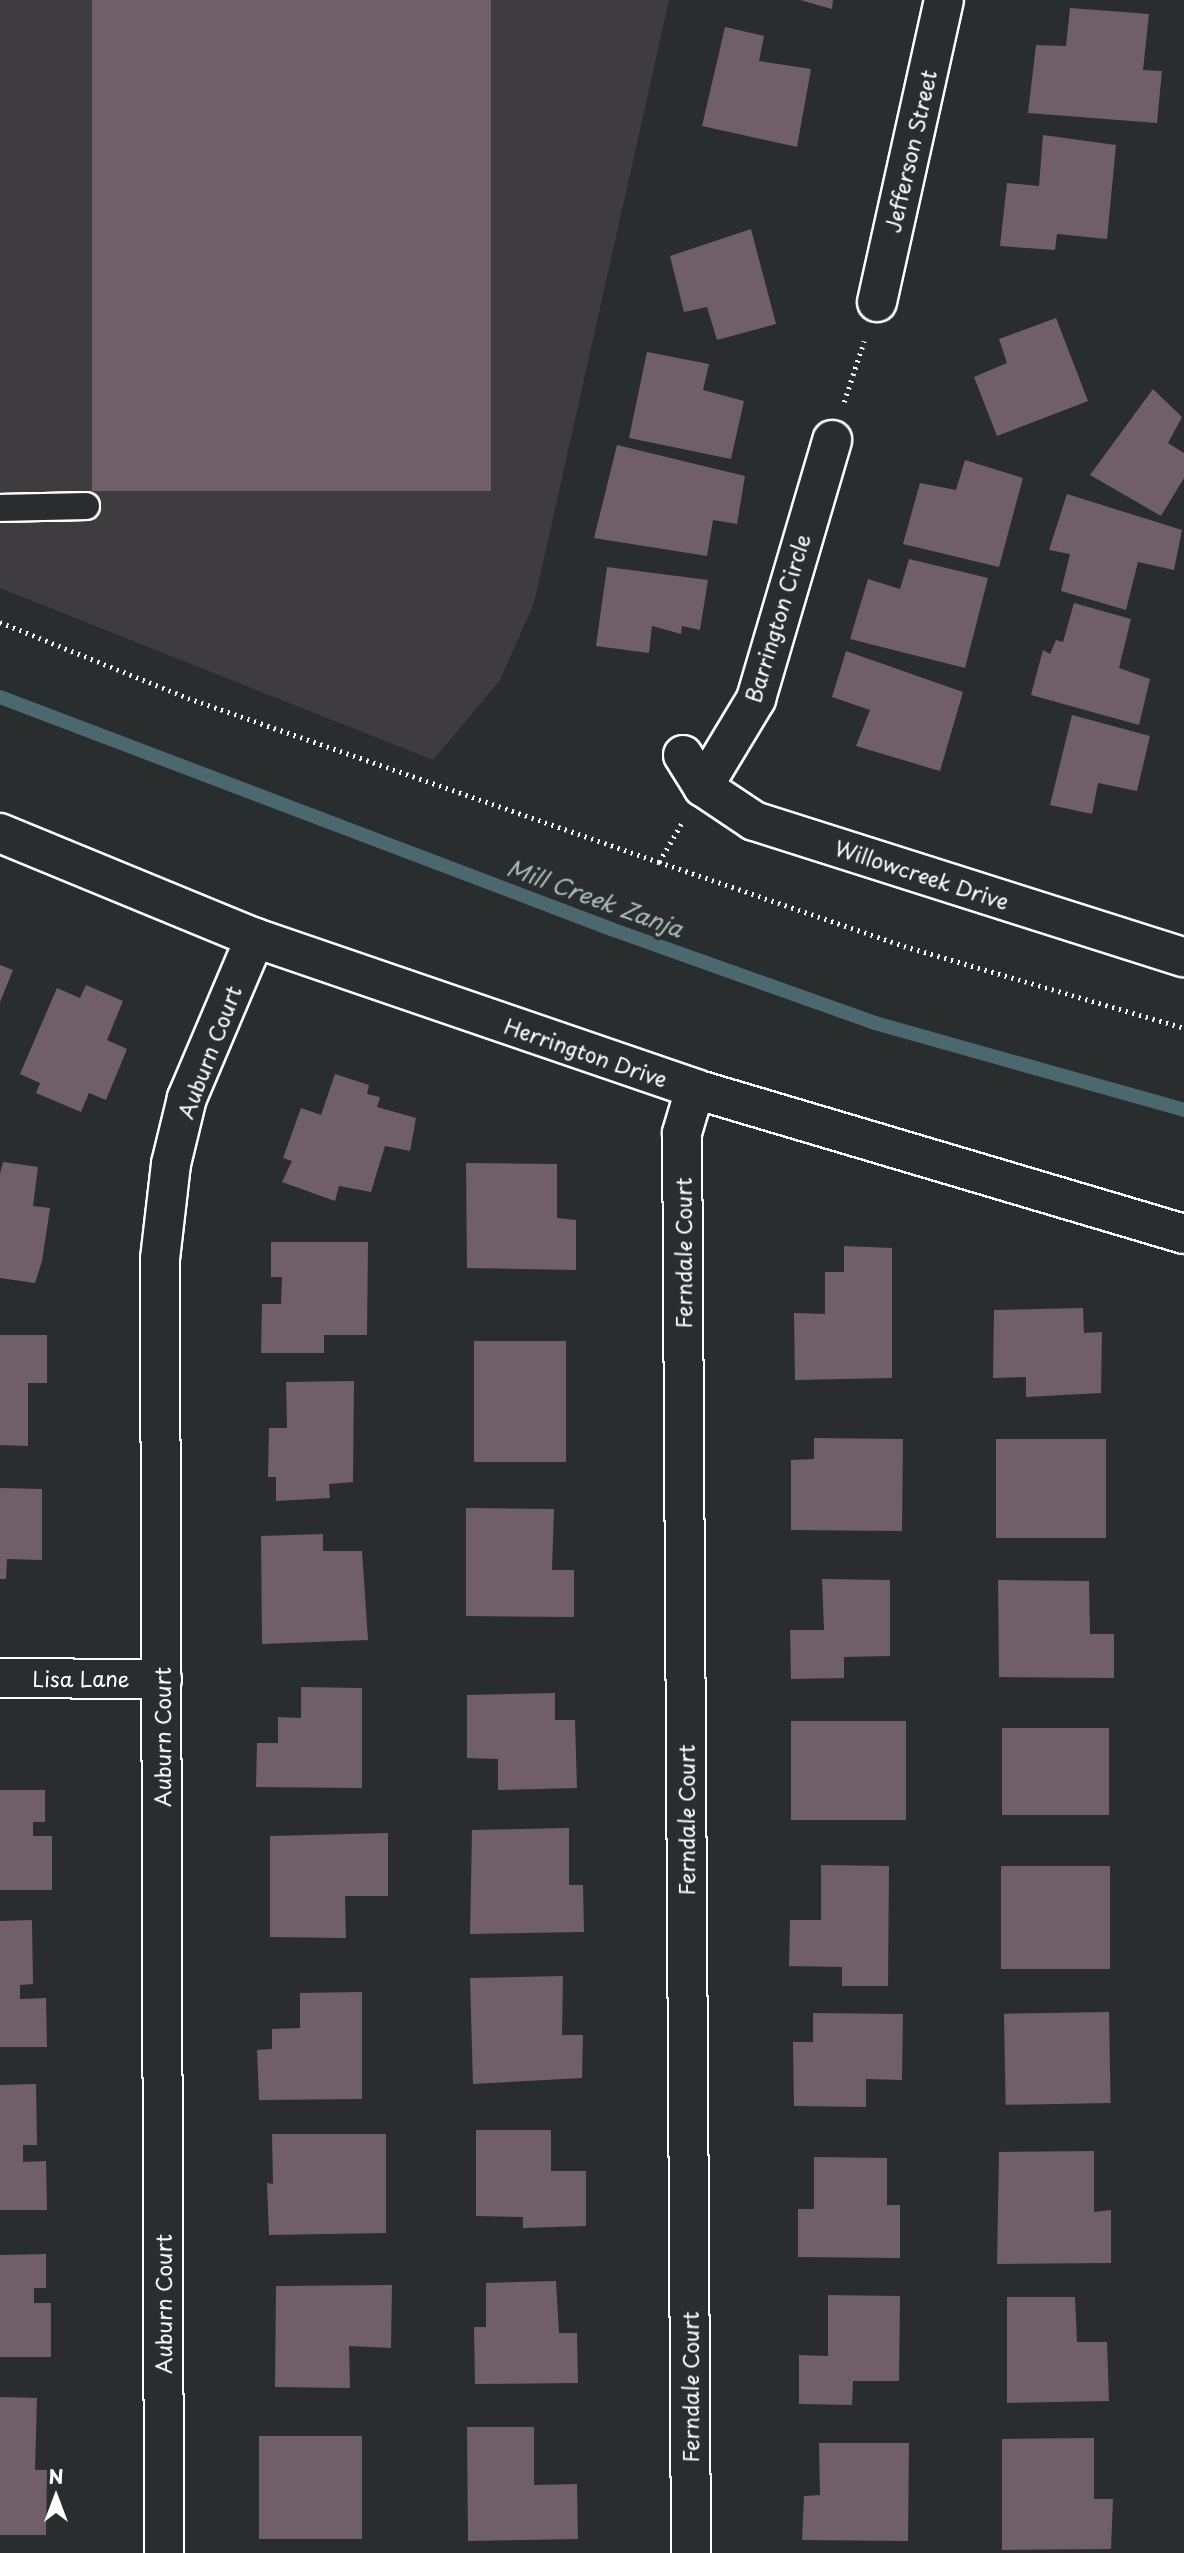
<!DOCTYPE html>
<style>
body{margin:0}
#map{position:relative;width:1184px;height:2553px;overflow:hidden;background:#2a2d2e;font-family:"Playpen Sans",sans-serif}
div>[style]{position:absolute}
[style*='--x']{left:calc(var(--x)*1px);top:calc(var(--y)*1px);width:calc(var(--w)*1px);rotate:calc(var(--a)*1deg)}
.built>*{inset:0;background:#3f3c3f}
.stream>*{height:14px;margin:-7px;padding:0 7px;transform-origin:7px;border-radius:7px;background:#4b686f}
.building>*{inset:0;background:#705f68;transform-origin:0 0}
.path>*{height:4.5px;margin-top:-2.25px;transform-origin:0;background:repeating-linear-gradient(90deg,#fff 0 2px,transparent 0 7px)}
.roads{filter:drop-shadow(2px 0 #fff) drop-shadow(-2px 0 #fff) drop-shadow(0 2px #fff) drop-shadow(0 -2px #fff)}
.service>*{height:26px;margin:-13px;padding:0 13px;transform-origin:13px;border-radius:13px;background:#2a2d2e}
.minor>*{height:38px;margin:-19px;padding:0 19px;transform-origin:19px;border-radius:19px;background:#2a2d2e}
span{translate:-50% -50%;white-space:nowrap;text-align:center;line-height:1.15;-webkit-text-stroke:7px #2a2d2e;paint-order:stroke}
.street-label{font-size:21px;color:#fff}
.water-label{font-size:23px;color:#aebbbe;font-style:italic}
.north{position:absolute;left:21px;top:2462px;width:70px;height:70px;-webkit-text-stroke:5px #2a2d2e;paint-order:stroke;rotate:0deg;font-size:19px;font-weight:700;line-height:28px;text-align:center;color:#fff}
.north::after{content:'';display:block;margin:auto;width:24px;height:32px;background:#fff;clip-path:polygon(50% 0,100% 100%,50% 72%,0 100%)}
</style>
<div id="map">
<div class="built">
<div style="clip-path:polygon(0 0,669px 0,534px 603px,500px 680px,433px 760px,0 588px)"></div>
</div>
<div class="stream">
<div style="--x:0;--y:697;--w:654;--a:20.79"></div>
<div style="--x:611;--y:929;--w:280;--a:19.6"></div>
<div style="--x:875;--y:1023;--w:321;--a:15.7"></div>
</div>
<div class="building">
<div style="left:92px;top:0;width:399px;height:491px"></div>
<div style="clip-path:polygon(800px 0,833px 0,832px 9px)"></div>
<div style="clip-path:polygon(1070px 8px,1149px 14px,1143px 70px,1162px 71px,1157px 123px,1028px 113px,1036px 45px,1066px 46px)"></div>
<div style="clip-path:polygon(725px 27px,764px 36px,759px 61px,811px 69px,797px 147px,702px 126px)"></div>
<div style="clip-path:polygon(1043px 135px,1116px 145px,1107px 239px,1057px 234px,1055px 250px,1000px 246px,1007px 183px,1039px 186px)"></div>
<div style="clip-path:polygon(751px 229px,776px 324px,717px 340px,707px 307px,684px 312px,670px 256px)"></div>
<div style="clip-path:polygon(1056px 318px,1088px 401px,997px 436px,974px 377px,1007px 363px,999px 339px)"></div>
<div style="clip-path:polygon(647px 352px,709px 364px,703px 390px,744px 401px,731px 459px,629px 438px)"></div>
<div style="clip-path:polygon(1153px 389px,1182px 417px,1168px 443px,1184px 453px,1184px 478px,1161px 516px,1090px 475px)"></div>
<div style="clip-path:polygon(617px 445px,745px 476px,737px 524px,713px 520px,707px 556px,594px 538px)"></div>
<div style="clip-path:polygon(965px 460px,1023px 478px,999px 567px,903px 544px,920px 483px,956px 490px)"></div>
<div style="clip-path:polygon(1067px 494px,1182px 530px,1174px 570px,1138px 562px,1126px 610px,1061px 591px,1070px 554px,1049px 550px)"></div>
<div style="clip-path:polygon(909px 559px,988px 578px,965px 668px,850px 639px,868px 579px,900px 589px)"></div>
<div style="clip-path:polygon(607px 567px,708px 580px,700px 630px,682px 626px,681px 634px,652px 626px,649px 653px,596px 646px)"></div>
<div style="clip-path:polygon(1074px 603px,1131px 619px,1119px 668px,1150px 679px,1139px 725px,1031px 695px,1043px 650px,1050px 654px,1056px 640px,1063px 642px)"></div>
<div style="clip-path:polygon(846px 651px,963px 692px,940px 771px,856px 746px,870px 710px,832px 697px)"></div>
<div style="clip-path:polygon(1072px 715px,1150px 736px,1137px 791px,1098px 783px,1092px 814px,1050px 805px)"></div>
<div style="clip-path:polygon(0 965px,13px 970px,0 1002px)"></div>
<div style="clip-path:polygon(86px 985px,123px 1001px,107px 1040px,127px 1049px,106px 1100px,89px 1093px,81px 1112px,36px 1093px,40px 1083px,20px 1074px,57px 988px,80px 998px)"></div>
<div style="clip-path:polygon(335px 1074px,369px 1085px,367px 1094px,380px 1097px,377px 1107px,416px 1118px,410px 1151px,385px 1146px,371px 1192px,339px 1186px,335px 1201px,282px 1182px,292px 1161px,283px 1158px,301px 1108px,321px 1115px)"></div>
<div style="clip-path:polygon(3px 1162px,38px 1167px,33px 1206px,50px 1208px,42px 1261px,35px 1283px,0 1278px,0 1174px)"></div>
<div style="clip-path:polygon(466px 1163px,557px 1164px,557px 1218px,576px 1220px,576px 1270px,467px 1268px)"></div>
<div style="clip-path:polygon(271px 1242px,368px 1242px,367px 1335px,324px 1335px,324px 1353px,261px 1353px,262px 1304px,281px 1304px,282px 1277px,271px 1277px)"></div>
<div style="clip-path:polygon(844px 1246px,892px 1248px,892px 1378px,795px 1380px,794px 1313px,825px 1314px,825px 1272px,844px 1272px)"></div>
<div style="clip-path:polygon(1083px 1308px,1084px 1333px,1102px 1332px,1101px 1393px,1026px 1397px,1026px 1377px,993px 1378px,994px 1310px)"></div>
<div style="clip-path:polygon(0 1335px,47px 1335px,47px 1383px,28px 1383px,28px 1446px,0 1445px)"></div>
<div style="left:566px;top:1341px;width:121px;height:92px;rotate:90deg"></div>
<div style="clip-path:polygon(354px 1381px,353px 1482px,329px 1484px,330px 1498px,276px 1501px,276px 1477px,268px 1477px,269px 1428px,287px 1428px,286px 1382px)"></div>
<div style="clip-path:polygon(814px 1438px,903px 1439px,902px 1531px,791px 1530px,791px 1460px,814px 1459px)"></div>
<div style="left:996px;top:1439px;width:110px;height:99px"></div>
<div style="clip-path:polygon(0 1488px,42px 1489px,42px 1560px,7px 1559px,6px 1579px,0 1579px)"></div>
<div style="clip-path:polygon(466px 1508px,554px 1509px,552px 1570px,574px 1570px,574px 1617px,466px 1616px)"></div>
<div style="clip-path:polygon(323px 1534px,323px 1551px,362px 1551px,368px 1640px,262px 1644px,261px 1536px)"></div>
<div style="clip-path:polygon(822px 1579px,890px 1580px,890px 1656px,844px 1657px,844px 1678px,791px 1679px,790px 1630px,824px 1630px)"></div>
<div style="clip-path:polygon(998px 1580px,1089px 1581px,1090px 1634px,1114px 1634px,1114px 1678px,999px 1677px)"></div>
<div style="clip-path:polygon(301px 1687px,362px 1688px,362px 1788px,256px 1787px,257px 1743px,278px 1743px,278px 1717px,301px 1718px)"></div>
<div style="clip-path:polygon(555px 1693px,555px 1720px,575px 1720px,577px 1788px,498px 1790px,498px 1759px,467px 1758px,467px 1695px)"></div>
<div style="left:791px;top:1721px;width:115px;height:99px"></div>
<div style="left:1002px;top:1728px;width:107px;height:87px"></div>
<div style="clip-path:polygon(0 1790px,45px 1790px,45px 1822px,33px 1822px,33px 1836px,52px 1836px,52px 1890px,0 1890px)"></div>
<div style="clip-path:polygon(569px 1828px,569px 1885px,583px 1885px,584px 1932px,470px 1934px,472px 1830px)"></div>
<div style="clip-path:polygon(388px 1833px,388px 1896px,345px 1896px,346px 1938px,270px 1937px,270px 1836px)"></div>
<div style="clip-path:polygon(821px 1865px,889px 1866px,888px 1986px,842px 1986px,842px 1967px,789px 1966px,790px 1920px,821px 1920px)"></div>
<div style="left:1001px;top:1866px;width:109px;height:103px"></div>
<div style="clip-path:polygon(32px 1920px,33px 1984px,20px 1985px,20px 1999px,46px 1998px,47px 2047px,0 2047px,0 1921px)"></div>
<div style="clip-path:polygon(563px 1976px,562px 2035px,583px 2035px,582px 2078px,473px 2084px,470px 1978px)"></div>
<div style="clip-path:polygon(362px 1992px,362px 2099px,259px 2100px,257px 2050px,272px 2049px,272px 2029px,300px 2028px,300px 1993px)"></div>
<div style="left:1109px;top:2012px;width:91px;height:105px;rotate:89deg"></div>
<div style="clip-path:polygon(813px 2013px,903px 2014px,902px 2080px,866px 2079px,866px 2107px,794px 2106px,793px 2042px,813px 2042px)"></div>
<div style="clip-path:polygon(36px 2084px,37px 2145px,23px 2145px,23px 2162px,46px 2161px,47px 2210px,0 2210px,0 2085px)"></div>
<div style="clip-path:polygon(476px 2130px,551px 2130px,551px 2171px,586px 2171px,586px 2226px,523px 2228px,523px 2217px,476px 2216px)"></div>
<div style="clip-path:polygon(272px 2134px,386px 2134px,386px 2233px,269px 2235px,267px 2183px,273px 2184px)"></div>
<div style="clip-path:polygon(1094px 2151px,1094px 2212px,1111px 2210px,1111px 2263px,997px 2264px,999px 2152px)"></div>
<div style="clip-path:polygon(814px 2157px,887px 2158px,887px 2205px,900px 2205px,900px 2258px,798px 2257px,798px 2209px,814px 2209px)"></div>
<div style="clip-path:polygon(46px 2254px,46px 2288px,34px 2288px,34px 2303px,51px 2303px,51px 2357px,0 2357px,0 2255px)"></div>
<div style="clip-path:polygon(556px 2281px,559px 2333px,577px 2333px,578px 2383px,475px 2384px,474px 2327px,486px 2327px,486px 2283px)"></div>
<div style="clip-path:polygon(392px 2285px,391px 2348px,349px 2346px,350px 2388px,275px 2387px,276px 2286px)"></div>
<div style="clip-path:polygon(828px 2295px,900px 2296px,899px 2381px,853px 2381px,852px 2405px,799px 2404px,799px 2355px,828px 2356px)"></div>
<div style="clip-path:polygon(1007px 2297px,1075px 2297px,1077px 2342px,1107px 2342px,1109px 2401px,1007px 2403px)"></div>
<div style="clip-path:polygon(0 2397px,37px 2398px,35px 2470px,47px 2470px,46px 2535px,0 2535px)"></div>
<div style="clip-path:polygon(467px 2427px,534px 2427px,534px 2485px,577px 2484px,578px 2539px,468px 2541px)"></div>
<div style="left:259px;top:2436px;width:103px;height:103px"></div>
<div style="clip-path:polygon(1094px 2438px,1094px 2499px,1113px 2499px,1111px 2549px,1002px 2550px,1002px 2439px)"></div>
<div style="clip-path:polygon(819px 2443px,909px 2443px,908px 2541px,802px 2540px,804px 2496px,820px 2495px)"></div>
</div>
<div class="path">
<div style="--x:844;--y:402;--w:64;--a:-71.8"></div>
<div style="--x:0;--y:622;--w:203;--a:22"></div>
<div style="--x:188;--y:698;--w:499;--a:19.2"></div>
<div style="--x:659;--y:862;--w:259;--a:18.9"></div>
<div style="--x:904;--y:946;--w:292;--a:16.3"></div>
<div style="--x:659;--y:862;--w:48;--a:-59.7"></div>
</div>
<div class="roads">
<div class="service">
<div style="--x:0;--y:508;--w:86;--a:-1.3"></div>
</div>
<div class="minor">
<div style="--x:877;--y:302;--w:309;--a:-77.5"></div>
<div style="--x:683;--y:755;--w:38;--a:58"></div>
<div style="--x:703;--y:787;--w:61;--a:33.7"></div>
<div style="--x:754;--y:821;--w:451;--a:17.6"></div>
<div style="--x:703;--y:787;--w:103;--a:-58.9"></div>
<div style="--x:756;--y:699;--w:270;--a:-73.6"></div>
<div style="--x:0;--y:833;--w:276;--a:22.4"></div>
<div style="--x:255;--y:938;--w:465;--a:18.9"></div>
<div style="--x:695;--y:1089;--w:510;--a:16.52"></div>
<div style="--x:0;--y:1678;--w:162;--a:0.4"></div>
<div style="--x:164;--y:2553;--w:1294;--a:-90.18"></div>
<div style="--x:160;--y:1259;--w:96;--a:-83.4"></div>
<div style="--x:171;--y:1164;--w:68;--a:-76.4"></div>
<div style="--x:187;--y:1098;--w:174;--a:-67"></div>
<div style="--x:691;--y:2553;--w:1420;--a:-90.36"></div>
<div style="--x:682;--y:1133;--w:46;--a:-73.5"></div>
</div>
</div>
<div class="street-label">
<span style="left:910px;top:151px;rotate:-77deg">Jefferson Street</span>
<span style="left:777px;top:618px;rotate:-73deg">Barrington Circle</span>
<span style="left:922px;top:874px;rotate:18deg">Willowcreek Drive</span>
<span style="left:209px;top:1052px;rotate:-69deg">Auburn Court</span>
<span style="left:586px;top:1052px;rotate:19deg">Herrington Drive</span>
<span style="left:683px;top:1253px;rotate:-90deg">Ferndale Court</span>
<span style="left:81px;top:1678px">Lisa Lane</span>
<span style="left:162px;top:1737px;rotate:-90deg">Auburn Court</span>
<span style="left:686px;top:1820px;rotate:-90deg">Ferndale Court</span>
<span style="left:163px;top:2304px;rotate:-90deg">Auburn Court</span>
<span style="left:690px;top:2387px;rotate:-90deg">Ferndale Court</span>
</div>
<div class="water-label">
<span style="left:595px;top:898px;rotate:20deg">Mill Creek Zanja</span>
</div>
<div class="north">N</div>
</div>
